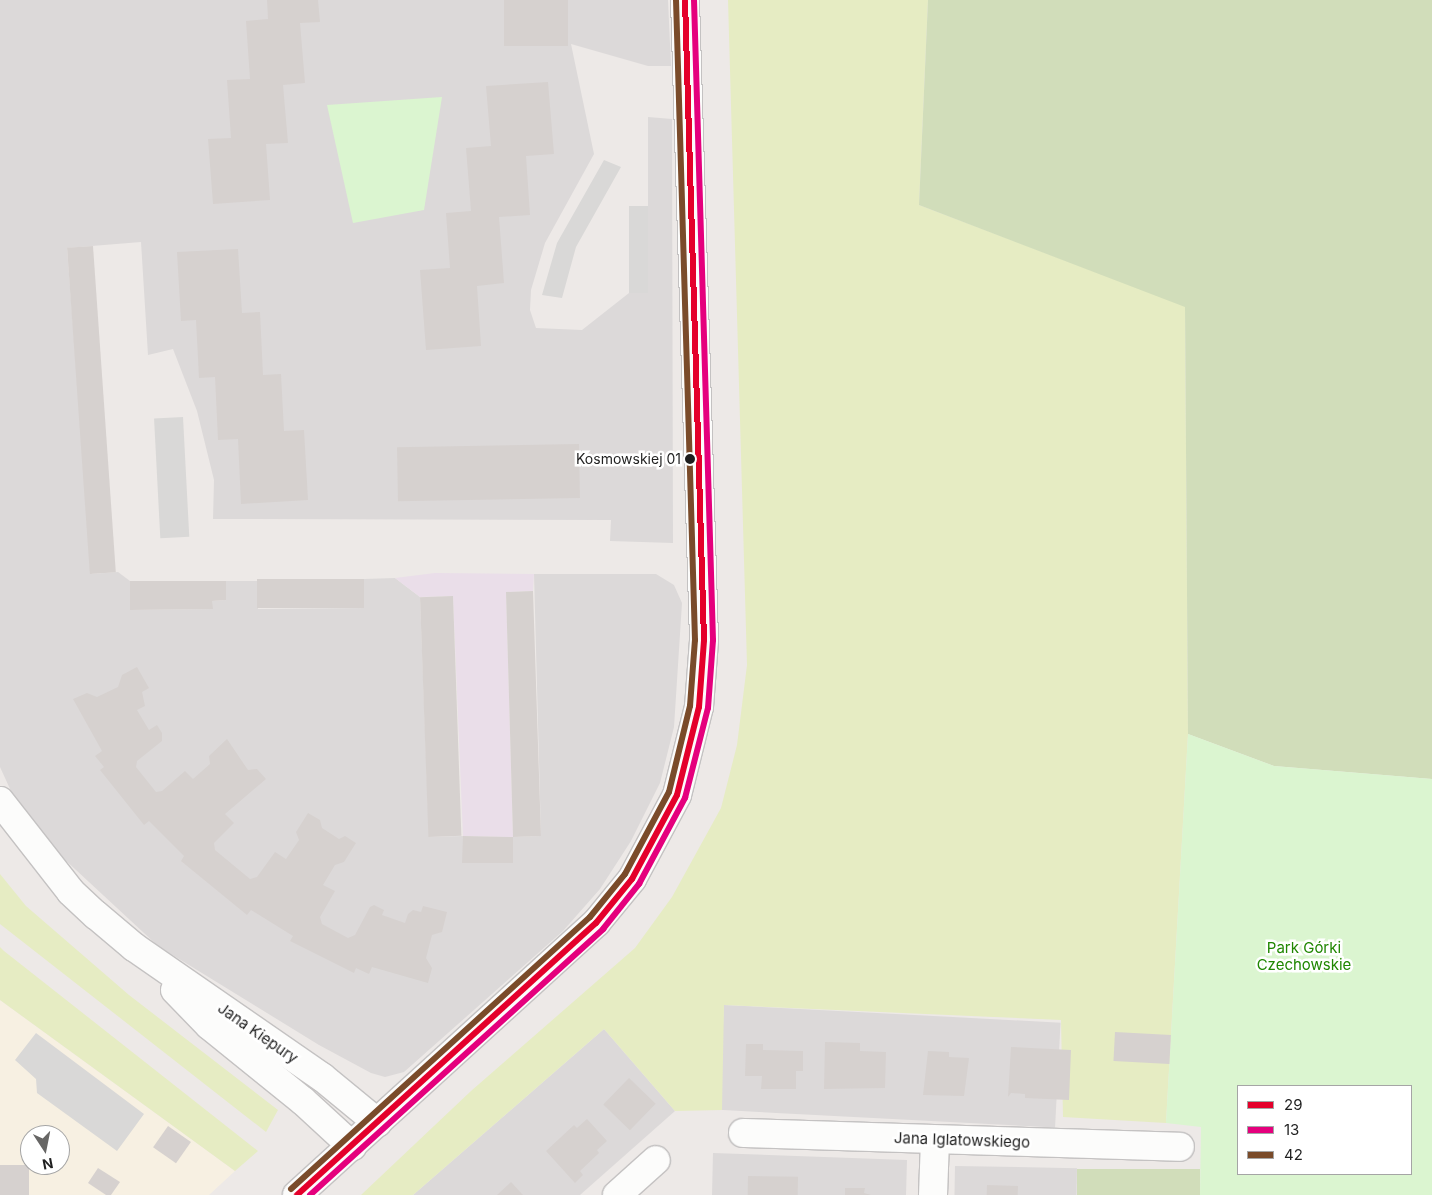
<!DOCTYPE html>
<meta charset="utf-8">
<style>
body{margin:0}
#map{position:relative;width:1432px;height:1195px;overflow:hidden;background:#ede9e7;font-family:Inter,sans-serif}
div>[style]{position:absolute}
[style*='--x']{left:calc(var(--x)*1px);top:calc(var(--y)*1px);width:calc(var(--w)*1px);rotate:calc(var(--a)*1deg)}
.residential>*{inset:0;background:#dcd9d9;transform-origin:0 0}
.industrial>*{inset:0;background:#eadee9}
.education>*{inset:0;background:#f7f0e2}
.grass>*{inset:0;background:#e6ecc3}
.forest>*{inset:0;background:#d1ddba;transform-origin:0 0}
.park>*{inset:0;background:#dbf5d0}
.parking>*{inset:0;background:#d9d8d7;transform-origin:0 0}
.building>*{inset:0;background:#d6d1cf;transform-origin:0 0}
.roads{filter:drop-shadow(1px 0 #c4c2c2) drop-shadow(-1px 0 #c4c2c2) drop-shadow(0 1px #c4c2c2) drop-shadow(0 -1px #c4c2c2)}
.minor>*{height:28px;margin:-14px;padding:0 14px;transform-origin:14px;border-radius:14px;background:#fcfcfb}
.tertiary>*{height:28px;margin:-14px;padding:0 14px;transform-origin:14px;border-radius:14px;background:#fcfcfb}
.bus-1>*{height:6px;margin:-3px;padding:0 3px;transform-origin:3px;border-radius:3px;background:#e4002b}
.bus-2>*{height:6px;margin:-3px;padding:0 3px;transform-origin:3px;border-radius:3px;background:#e5007d}
.bus-3>*{height:6px;margin:-3px;padding:0 3px;transform-origin:3px;border-radius:3px;background:#7a4b2a}
.dots>*{width:14px;height:14px;translate:-50% -50%;box-sizing:border-box;border:2px solid #fff;border-radius:50%}
span{translate:-50% -50%;white-space:nowrap;text-align:center;line-height:1.15;-webkit-text-stroke:5px #fff;paint-order:stroke}
.bus-label{font-size:14px;color:#1f1f1f}
.right{translate:-100% -50%;text-align:right}
.park-label{font-size:15px;color:#208702}
.street-label{font-size:15px;color:#1f1f1f}
.legend{position:absolute;left:1237px;top:1085px;width:175px;height:90px;box-sizing:border-box;background:#fff;border:1px solid #a5a5a5;margin:0;padding:6px 9px;list-style:none;font-size:15px;color:#1f1f1f}
.legend li{display:flex;align-items:center;gap:10px;height:25px}
.legend b{width:25px;border:1px solid #a5a5a5}
.north{position:absolute;left:20px;top:1125px;width:50px;height:50px;box-sizing:border-box;background:#fff;border:1px solid #a5a5a5;border-radius:50%;rotate:169deg;font-size:14px;font-weight:700;line-height:20px;text-align:center;color:#1f1f1f}
.north::after{content:'';display:block;margin:auto;width:18px;height:22px;background:#676665;clip-path:polygon(50% 0,100% 100%,50% 72%,0 100%)}
</style>
<div id="map">
<div class="residential">
<div style="clip-path:polygon(0 0,668px 0,671px 66px,648px 66px,571px 44px,594px 154px,545px 243px,531px 290px,530px 310px,536px 328px,582px 330px,629px 293px,648px 292px,648px 117px,672px 119px,673px 543px,610px 541px,611px 520px,213px 519px,214px 480px,197px 411px,173px 349px,148px 355px,141px 242px,67px 248px,92px 574px,118px 572px,130px 581px,131px 610px,212px 609px,212px 601px,226px 600px,226px 581px,257px 581px,258px 609px,364px 608px,364px 579px,395px 578px,420px 597px,429px 837px,463px 836px,463px 863px,513px 863px,513px 837px,541px 836px,534px 574px,656px 574px,674px 585px,682px 603px,674px 727px,660px 783px,631px 841px,600px 889px,563px 931px,404px 1072px,385px 1077px,371px 1073px,319px 1045px,158px 946px,62px 857px,11px 791px,0 767px)"></div>
<div style="left:724px;top:1005px;width:337px;height:105px;rotate:3deg"></div>
<div style="clip-path:polygon(604px 1029px,675px 1111px,580px 1195px,413px 1195px)"></div>
<div style="clip-path:polygon(713px 1153px,907px 1160px,906px 1195px,712px 1195px)"></div>
<div style="left:955px;top:1166px;width:122px;height:29px;rotate:1deg"></div>
</div>
<div class="industrial">
<div style="clip-path:polygon(435px 573px,534px 574px,533px 591px,506px 592px,513px 837px,463px 836px,453px 596px,420px 597px,395px 578px)"></div>
</div>
<div class="education">
<div style="clip-path:polygon(evenodd,0 1000px,235px 1171px,209px 1195px,0 1195px,0 1000px,30px 1135px,60px 1135px,60px 1165px,30px 1165px,30px 1135px)"></div>
</div>
<div class="grass">
<div style="clip-path:polygon(728px 0,928px 0,919px 205px,1185px 306px,1188px 734px,1166px 1123px,1063px 1117px,1061px 1020px,724px 1005px,722px 1110px,675px 1111px,604px 1029px,413px 1195px,361px 1195px,471px 1091px,635px 948px,672px 897px,721px 808px,737px 745px,747px 665px)"></div>
<div style="clip-path:polygon(0 874px,26px 906px,129px 995px,278px 1110px,266px 1132px,0 924px)"></div>
<div style="clip-path:polygon(0 947px,4px 951px,258px 1151px,235px 1171px,0 1000px)"></div>
</div>
<div class="forest">
<div style="clip-path:polygon(928px 0,1432px 0,1432px 779px,1274px 766px,1188px 734px,1185px 307px,919px 205px)"></div>
<div style="left:1077px;top:1169px;width:123px;height:26px"></div>
</div>
<div class="park">
<div style="clip-path:polygon(442px 97px,424px 210px,353px 223px,327px 105px)"></div>
<div style="clip-path:polygon(evenodd,1188px 734px,1274px 766px,1432px 779px,1432px 1195px,1200px 1195px,1201px 1127px,1166px 1123px,1188px 734px,1238px 1086px,1411px 1086px,1411px 1174px,1238px 1174px,1238px 1086px)"></div>
</div>
<div class="parking">
<div style="clip-path:polygon(604px 160px,621px 167px,576px 247px,562px 298px,542px 295px,557px 243px)"></div>
<div style="left:629px;top:206px;width:19px;height:87px"></div>
<div style="left:183px;top:417px;width:120px;height:29px;rotate:87deg"></div>
<div style="clip-path:polygon(36px 1033px,144px 1114px,117px 1151px,37px 1093px,36px 1079px,15px 1060px)"></div>
</div>
<div class="building">
<div style="clip-path:polygon(267px 0,318px 0,320px 22px,300px 23px,305px 83px,283px 85px,288px 143px,266px 144px,270px 200px,213px 204px,208px 139px,231px 138px,227px 80px,250px 79px,246px 21px,268px 19px)"></div>
<div style="left:504px;top:0;width:64px;height:46px"></div>
<div style="clip-path:polygon(548px 82px,554px 154px,526px 156px,530px 215px,499px 217px,504px 283px,477px 286px,481px 346px,426px 350px,420px 270px,450px 268px,446px 213px,471px 211px,466px 148px,491px 146px,486px 86px)"></div>
<div style="left:93px;top:246px;width:327px;height:26px;rotate:86deg"></div>
<div style="clip-path:polygon(238px 249px,242px 313px,260px 312px,263px 375px,281px 374px,284px 431px,304px 430px,308px 500px,241px 504px,238px 439px,218px 440px,215px 377px,199px 378px,196px 320px,181px 321px,177px 252px)"></div>
<div style="left:579px;top:444px;width:54px;height:182px;rotate:89deg"></div>
<div style="left:364px;top:579px;width:29px;height:107px;rotate:90deg"></div>
<div style="clip-path:polygon(130px 581px,226px 581px,226px 600px,212px 601px,213px 609px,130px 610px)"></div>
<div style="clip-path:polygon(533px 591px,541px 836px,513px 837px,513px 863px,462px 863px,463px 836px,513px 837px,506px 592px)"></div>
<div style="left:453px;top:596px;width:240px;height:33px;rotate:88deg"></div>
<div style="clip-path:polygon(137px 667px,149px 688px,142px 692px,145px 706px,137px 710px,149px 730px,157px 725px,162px 733px,162px 741px,137px 761px,136px 767px,156px 792px,162px 791px,185px 771px,193px 779px,210px 764px,209px 756px,227px 739px,248px 770px,257px 769px,266px 779px,225px 814px,234px 823px,214px 843px,215px 850px,250px 879px,257px 877px,275px 852px,286px 859px,299px 840px,296px 832px,308px 813px,320px 820px,322px 828px,339px 839px,345px 836px,356px 843px,344px 862px,335px 865px,323px 885px,335px 891px,320px 917px,322px 924px,348px 938px,355px 935px,370px 907px,374px 905px,384px 910px,382px 915px,405px 923px,408px 914px,413px 910px,421px 912px,423px 906px,447px 912px,442px 932px,432px 935px,426px 958px,432px 968px,428px 983px,372px 967px,369px 974px,356px 968px,354px 973px,290px 941px,293px 936px,251px 910px,247px 915px,181px 861px,184px 856px,149px 821px,144px 825px,100px 770px,104px 767px,95px 756px,102px 751px,73px 699px,87px 693px,97px 697px,118px 687px,122px 675px)"></div>
<div style="left:1115px;top:1032px;width:56px;height:29px;rotate:3deg"></div>
<div style="clip-path:polygon(825px 1042px,860px 1043px,860px 1051px,886px 1052px,885px 1088px,824px 1089px)"></div>
<div style="clip-path:polygon(746px 1044px,763px 1044px,763px 1050px,803px 1051px,803px 1071px,796px 1071px,796px 1089px,761px 1089px,762px 1076px,745px 1076px)"></div>
<div style="clip-path:polygon(1011px 1047px,1071px 1050px,1069px 1100px,1025px 1098px,1025px 1094px,1011px 1093px,1008px 1097px)"></div>
<div style="clip-path:polygon(928px 1051px,949px 1052px,949px 1057px,969px 1058px,964px 1096px,923px 1095px)"></div>
<div style="left:629px;top:1078px;width:37px;height:37px;rotate:44deg"></div>
<div style="clip-path:polygon(587px 1119px,607px 1141px,597px 1150px,599px 1153px,580px 1171px,583px 1175px,575px 1183px,546px 1151px,574px 1125px,577px 1128px)"></div>
<div style="left:168px;top:1126px;width:28px;height:26px;rotate:35deg"></div>
<div style="left:0;top:1165px;width:29px;height:30px"></div>
<div style="clip-path:polygon(98px 1168px,120px 1182px,111px 1195px,106px 1195px,88px 1183px)"></div>
<div style="left:748px;top:1176px;width:50px;height:19px;rotate:1deg"></div>
<div style="clip-path:polygon(511px 1182px,523px 1195px,497px 1195px)"></div>
<div style="left:987px;top:1185px;width:31px;height:10px;rotate:2deg"></div>
<div style="clip-path:polygon(845px 1188px,865px 1188px,864px 1193px,871px 1195px,845px 1195px)"></div>
</div>
<div class="roads">
<div class="minor">
<div style="--x:0;--y:801;--w:115;--a:52"></div>
<div style="--x:71;--y:892;--w:34;--a:43"></div>
<div style="--x:96;--y:915;--w:50;--a:40.1"></div>
<div style="--x:134;--y:947;--w:229;--a:34.7"></div>
<div style="--x:322;--y:1077;--w:72;--a:39.4"></div>
<div style="--x:175;--y:990;--w:49;--a:45.8"></div>
<div style="--x:209;--y:1025;--w:121;--a:39"></div>
<div style="--x:303;--y:1101;--w:67;--a:42.6"></div>
<div style="--x:743;--y:1133;--w:437;--a:1.8"></div>
<div style="--x:617;--y:1195;--w:52;--a:-41.9"></div>
<div style="--x:933;--y:1195;--w:55;--a:-87.9"></div>
</div>
<div class="tertiary">
<div style="--x:297;--y:1195;--w:404;--a:-42.3"></div>
<div style="--x:596;--y:923;--w:57;--a:-50.7"></div>
<div style="--x:632;--y:879;--w:95;--a:-61.8"></div>
<div style="--x:677;--y:795;--w:91;--a:-76"></div>
<div style="--x:699;--y:707;--w:67;--a:-85.7"></div>
<div style="--x:704;--y:640;--w:640;--a:-91.7"></div>
</div>
</div>
<div class="bus-1">
<div style="--x:297;--y:1195;--w:404;--a:-42.3"></div>
<div style="--x:596;--y:923;--w:57;--a:-50.7"></div>
<div style="--x:632;--y:879;--w:95;--a:-61.8"></div>
<div style="--x:677;--y:795;--w:91;--a:-76"></div>
<div style="--x:699;--y:707;--w:67;--a:-85.7"></div>
<div style="--x:704;--y:640;--w:640;--a:-91.7"></div>
</div>
<div class="bus-2">
<div style="--x:310;--y:1195;--w:396;--a:-42.2"></div>
<div style="--x:603;--y:929;--w:58;--a:-51.3"></div>
<div style="--x:639;--y:884;--w:98;--a:-61.9"></div>
<div style="--x:685;--y:798;--w:93;--a:-75.7"></div>
<div style="--x:708;--y:708;--w:68;--a:-85.8"></div>
<div style="--x:713;--y:640;--w:640;--a:-91.7"></div>
</div>
<div class="bus-3">
<div style="--x:291;--y:1189;--w:404;--a:-42.3"></div>
<div style="--x:590;--y:917;--w:55;--a:-50.9"></div>
<div style="--x:625;--y:874;--w:93;--a:-61.8"></div>
<div style="--x:669;--y:792;--w:89;--a:-76.3"></div>
<div style="--x:690;--y:706;--w:66;--a:-85.7"></div>
<div style="--x:695;--y:640;--w:640;--a:-91.7"></div>
</div>
<div class="dots">
<div style="left:690px;top:459px;background:#1f1f1f"></div>
</div>
<div class="bus-label">
<span class="right" style="left:681px;top:459px">Kosmowskiej 01</span>
</div>
<div class="park-label">
<span style="left:1304px;top:956px">Park Górki<br>Czechowskie</span>
</div>
<div class="street-label">
<span style="left:258px;top:1033px;rotate:35deg">Jana Kiepury</span>
<span style="left:962px;top:1140px;rotate:2deg">Jana Iglatowskiego</span>
</div>
<ul class="legend">
<li><b style="height:6px;background:#e4002b"></b>29</li>
<li><b style="height:6px;background:#e5007d"></b>13</li>
<li><b style="height:6px;background:#7a4b2a"></b>42</li>
</ul>
<div class="north">N</div>
</div>
